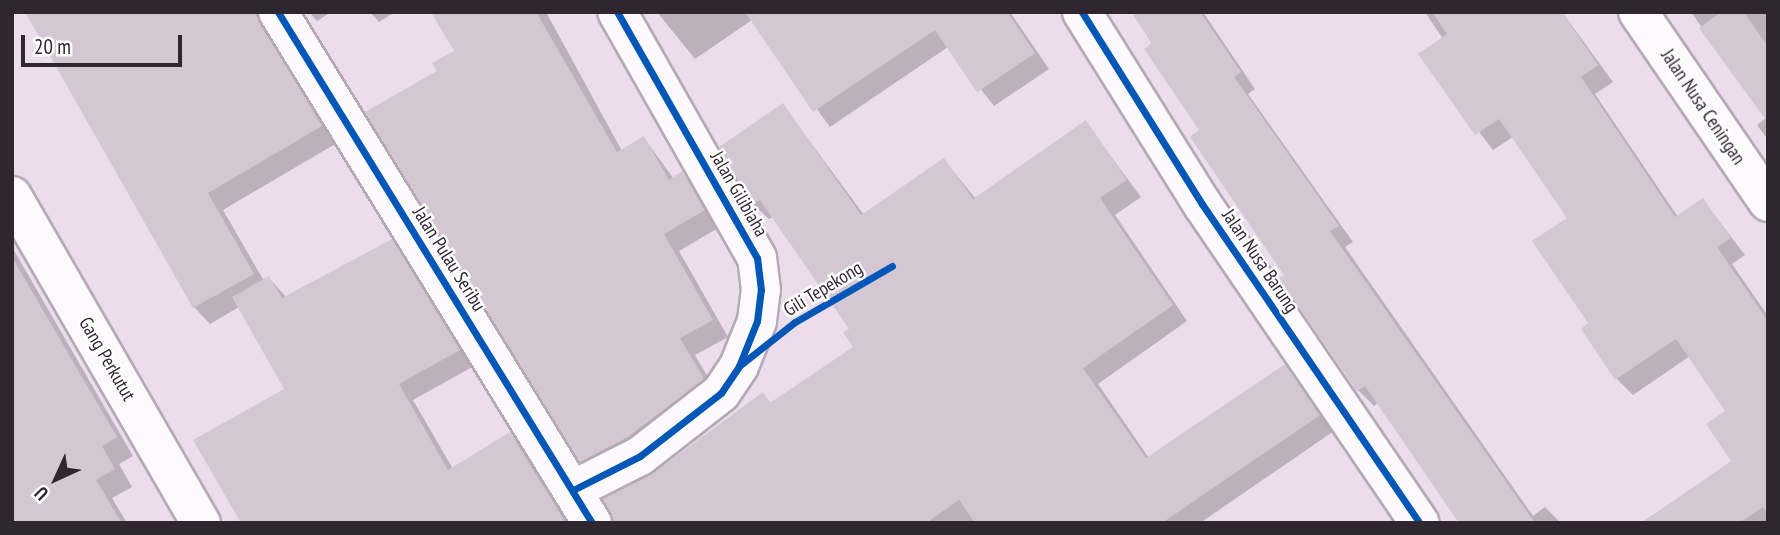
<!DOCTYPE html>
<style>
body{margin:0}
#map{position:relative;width:1780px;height:535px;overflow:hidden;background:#ecddec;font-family:"PT Sans Narrow",sans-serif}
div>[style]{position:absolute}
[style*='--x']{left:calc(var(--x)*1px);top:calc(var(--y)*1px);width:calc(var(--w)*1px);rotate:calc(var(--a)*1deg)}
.shadow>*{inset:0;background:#0003}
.building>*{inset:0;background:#d2c7d2}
.roads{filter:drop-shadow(2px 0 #b5a9b5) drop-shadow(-2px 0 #b5a9b5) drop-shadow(0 2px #b5a9b5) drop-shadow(0 -2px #b5a9b5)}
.minor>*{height:38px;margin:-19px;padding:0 19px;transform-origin:19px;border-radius:19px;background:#fcfafc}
.cycleway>*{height:7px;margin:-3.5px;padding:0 3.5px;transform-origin:3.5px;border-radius:3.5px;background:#0057b8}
span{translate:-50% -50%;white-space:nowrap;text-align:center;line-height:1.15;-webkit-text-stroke:5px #fff;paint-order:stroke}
.street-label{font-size:19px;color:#302630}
.frame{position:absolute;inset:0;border:14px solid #302630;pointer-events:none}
.north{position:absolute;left:21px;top:444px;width:70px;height:70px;-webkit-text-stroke:5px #fff;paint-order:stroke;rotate:225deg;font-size:19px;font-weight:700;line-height:28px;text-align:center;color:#302630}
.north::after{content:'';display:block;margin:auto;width:24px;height:32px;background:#302630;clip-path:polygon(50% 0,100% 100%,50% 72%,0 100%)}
.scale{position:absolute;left:21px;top:35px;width:161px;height:32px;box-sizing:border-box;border:4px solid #302630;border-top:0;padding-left:9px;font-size:21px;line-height:24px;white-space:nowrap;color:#302630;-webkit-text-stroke:5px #fff;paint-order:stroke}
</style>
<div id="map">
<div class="shadow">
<div style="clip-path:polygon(29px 12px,284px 12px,337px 143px,223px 210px,264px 281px,269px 278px,287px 298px,391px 241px,407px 257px,474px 366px,413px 400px,453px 469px,510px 434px,526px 450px,571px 523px,242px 523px,286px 389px,239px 307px,210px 324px,194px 307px)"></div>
<div style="clip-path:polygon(309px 12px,331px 12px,317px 21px)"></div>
<div style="clip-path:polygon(370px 12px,395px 12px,379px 22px)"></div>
<div style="clip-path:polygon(433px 12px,546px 12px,622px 151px,644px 138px,674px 179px,682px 174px,698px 190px,720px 227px,679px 251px,728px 337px,695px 355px,719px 396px,598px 477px,581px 461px,439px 72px,456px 52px)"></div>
<div style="clip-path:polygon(657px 12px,1010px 12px,1049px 69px,994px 106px,948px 47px,830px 127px,752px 20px,695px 59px)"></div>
<div style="clip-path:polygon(1133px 12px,1203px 12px,1255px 89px,1248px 94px,1353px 242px,1345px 247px,1533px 516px,1545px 507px,1561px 523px,1479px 523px,1379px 402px,1374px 406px,1358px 390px)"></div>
<div style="clip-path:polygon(1425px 12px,1562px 12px,1613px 82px,1595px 94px,1678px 217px,1703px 200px,1745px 255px,1732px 264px,1768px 316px,1768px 523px,1641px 523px,1734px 461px,1727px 411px,1690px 356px,1633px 395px,1616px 378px,1591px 324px,1569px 219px,1513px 137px,1493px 150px,1420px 54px,1443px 39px)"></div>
<div style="clip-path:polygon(1691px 12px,1768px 12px,1768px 140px,1757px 125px,1766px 118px)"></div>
<div style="clip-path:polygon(783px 105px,864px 215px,944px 160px,976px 199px,1086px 123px,1141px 197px,1115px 215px,1187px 321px,1098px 384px,1149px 458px,1284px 366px,1334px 431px,1200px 523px,616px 523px,654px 475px,763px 395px,772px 404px,855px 347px,851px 329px,773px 217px,769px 219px,753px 204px)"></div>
<div style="clip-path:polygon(12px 247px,133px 456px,119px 464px,132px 487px,112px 498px,127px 523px,12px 523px)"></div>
</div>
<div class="building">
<div style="clip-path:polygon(25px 12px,254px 12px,322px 126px,208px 193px,254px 274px,193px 308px)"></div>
<div style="clip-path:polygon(431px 12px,536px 12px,617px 152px,644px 136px,669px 180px,682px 171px,705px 210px,664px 234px,713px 320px,680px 338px,704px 379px,628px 437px,580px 462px,365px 112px,437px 71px,432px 63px,454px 51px)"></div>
<div style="clip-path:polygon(745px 12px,1007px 12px,1035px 53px,977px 92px,935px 30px,813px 112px)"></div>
<div style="clip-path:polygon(1131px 12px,1200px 12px,1241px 72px,1234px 77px,1339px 226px,1330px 231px,1535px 523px,1459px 523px,1365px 386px,1357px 391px,1279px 278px,1284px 275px,1190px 137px,1199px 130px,1144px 49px,1152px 43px)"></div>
<div style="clip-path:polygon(1432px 12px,1562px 12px,1598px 65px,1581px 77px,1675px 217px,1703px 198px,1731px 238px,1717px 247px,1768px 321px,1768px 515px,1763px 507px,1739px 523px,1642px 523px,1731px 461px,1706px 424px,1725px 411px,1676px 339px,1615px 380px,1581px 329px,1588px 323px,1532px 241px,1567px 218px,1499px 119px,1475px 135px,1418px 54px,1447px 34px)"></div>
<div style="clip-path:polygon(1721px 12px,1744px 12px,1768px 47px,1768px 123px,1699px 28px)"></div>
<div style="clip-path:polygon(783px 103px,861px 215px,944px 158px,973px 199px,1086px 120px,1127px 180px,1100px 198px,1173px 305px,1083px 368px,1146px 458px,1285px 364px,1320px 415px,1162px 523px,975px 523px,959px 500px,926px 523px,614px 523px,603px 499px,653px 473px,763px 392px,770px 403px,853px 347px,843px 332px,849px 329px,760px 200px,752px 205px,719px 147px)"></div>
<div style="clip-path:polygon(392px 239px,460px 350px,399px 384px,448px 470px,510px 432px,566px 523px,241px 523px,193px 440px,284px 389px,232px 297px,269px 276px,282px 298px)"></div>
<div style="clip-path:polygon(12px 257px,117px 437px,102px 446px,115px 469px,96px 480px,122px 523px,12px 523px)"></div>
</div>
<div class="roads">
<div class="minor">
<div style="--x:278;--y:12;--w:600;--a:58.43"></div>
<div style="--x:1082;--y:12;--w:226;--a:58"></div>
<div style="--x:1202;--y:204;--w:386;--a:55.7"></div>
<div style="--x:1638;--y:12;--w:230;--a:55.6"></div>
<div style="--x:12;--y:196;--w:378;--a:60"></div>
<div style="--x:573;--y:490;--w:75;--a:-26.9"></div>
<div style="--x:640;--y:456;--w:103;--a:-37.9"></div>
<div style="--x:721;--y:393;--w:32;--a:-56"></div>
<div style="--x:739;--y:366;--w:48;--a:-68.2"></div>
<div style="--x:757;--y:321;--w:31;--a:-83"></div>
<div style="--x:761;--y:290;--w:32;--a:-97"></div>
<div style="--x:757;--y:258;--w:283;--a:-119.6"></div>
</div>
</div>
<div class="cycleway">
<div style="--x:278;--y:12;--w:600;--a:58.43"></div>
<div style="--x:1082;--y:12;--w:226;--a:58"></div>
<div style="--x:1202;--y:204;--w:386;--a:55.7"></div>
<div style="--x:739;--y:366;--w:71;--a:-38.2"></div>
<div style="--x:795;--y:322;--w:112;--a:-30"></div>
<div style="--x:573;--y:490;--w:75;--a:-26.9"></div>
<div style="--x:640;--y:456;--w:103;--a:-37.9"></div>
<div style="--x:721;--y:393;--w:32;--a:-56"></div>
<div style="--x:739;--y:366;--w:48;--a:-68.2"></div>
<div style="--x:757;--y:321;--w:31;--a:-83"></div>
<div style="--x:761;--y:290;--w:32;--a:-97"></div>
<div style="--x:757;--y:258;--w:283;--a:-119.6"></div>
</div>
<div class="street-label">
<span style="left:1703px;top:107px;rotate:56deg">Jalan Nusa Ceningan</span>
<span style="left:739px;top:194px;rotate:60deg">Jalan Gilibiaha</span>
<span style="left:449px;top:259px;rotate:58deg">Jalan Pulau Seribu</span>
<span style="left:1260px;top:261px;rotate:56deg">Jalan Nusa Barung</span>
<span style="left:823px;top:289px;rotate:-31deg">Gili Tepekong</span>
<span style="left:107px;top:359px;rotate:60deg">Gang Perkutut</span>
</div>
<div class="frame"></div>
<div class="north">U</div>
<div class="scale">20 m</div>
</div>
